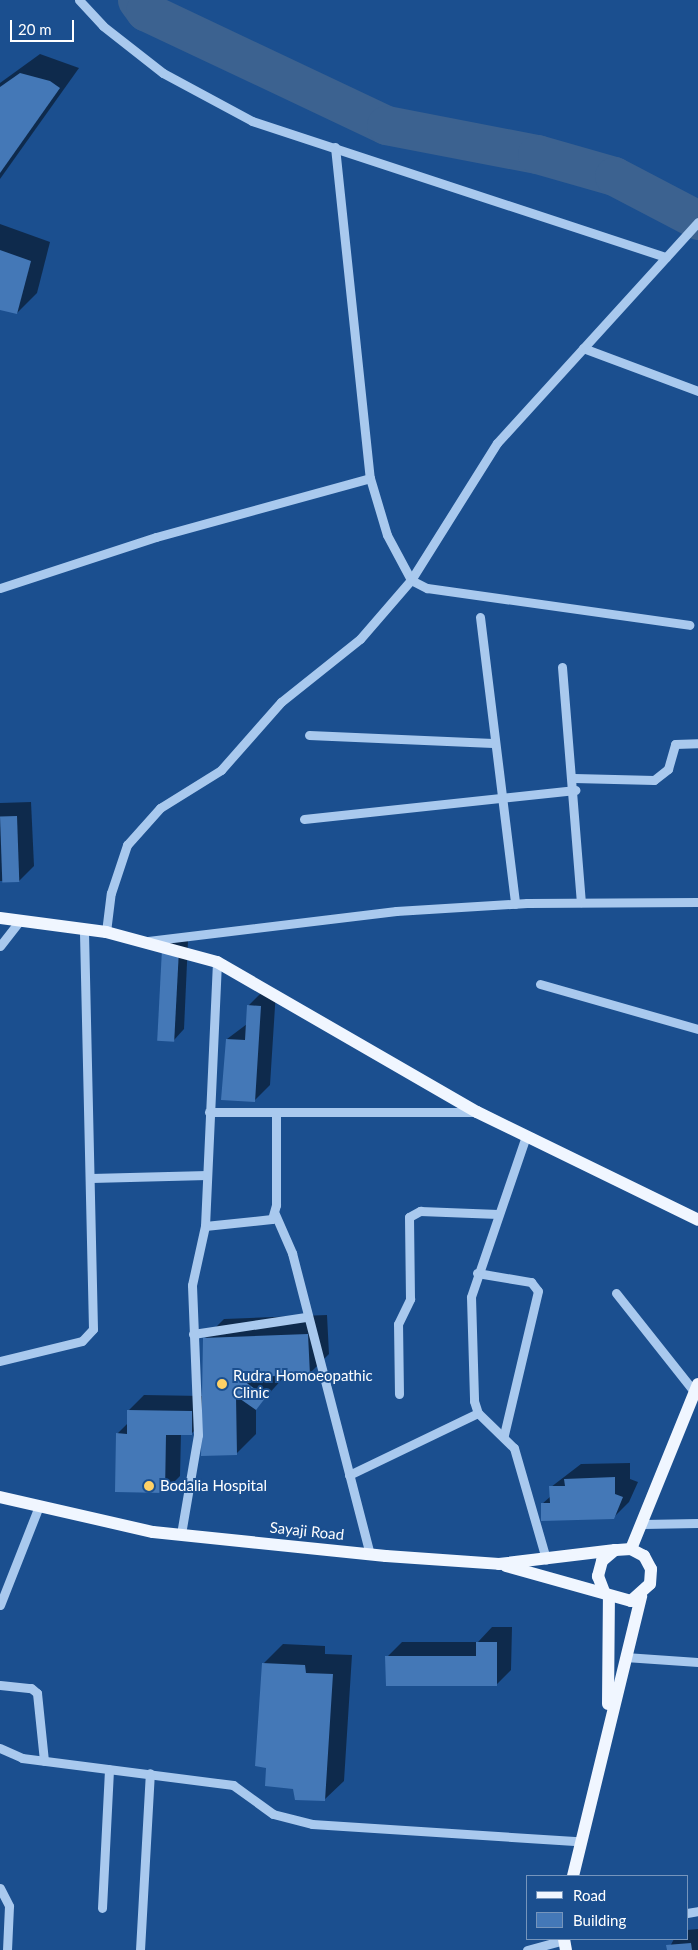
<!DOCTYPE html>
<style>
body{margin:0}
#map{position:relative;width:698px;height:1950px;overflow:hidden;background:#1b4f8f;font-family:Lato,sans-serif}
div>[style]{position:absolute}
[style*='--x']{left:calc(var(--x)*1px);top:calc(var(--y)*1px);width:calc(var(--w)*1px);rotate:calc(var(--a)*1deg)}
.shadow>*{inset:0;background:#0007}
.river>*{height:39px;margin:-19.5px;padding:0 19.5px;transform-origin:19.5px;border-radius:19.5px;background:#3c6290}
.building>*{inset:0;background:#4478b7;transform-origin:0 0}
.minor>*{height:9px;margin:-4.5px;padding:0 4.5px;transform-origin:4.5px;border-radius:4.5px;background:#a9c9ee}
.major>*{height:12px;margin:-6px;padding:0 6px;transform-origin:6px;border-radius:6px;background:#f0f6ff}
.dots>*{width:14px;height:14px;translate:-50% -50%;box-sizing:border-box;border:2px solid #1b4f8f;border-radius:50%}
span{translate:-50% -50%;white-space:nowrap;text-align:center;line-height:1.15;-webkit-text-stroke:4px #1b4f8f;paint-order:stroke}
.poi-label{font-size:15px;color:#fff}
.left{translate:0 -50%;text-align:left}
.street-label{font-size:15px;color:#fff}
.legend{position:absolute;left:526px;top:1875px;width:162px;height:65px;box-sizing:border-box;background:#1b4f8f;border:1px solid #7695bc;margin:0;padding:6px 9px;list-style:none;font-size:15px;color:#fff}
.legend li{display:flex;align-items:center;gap:10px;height:25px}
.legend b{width:25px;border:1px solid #7695bc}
.scale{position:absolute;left:10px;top:20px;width:64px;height:22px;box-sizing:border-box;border:2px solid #fff;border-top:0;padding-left:6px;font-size:15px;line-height:18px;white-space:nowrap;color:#fff;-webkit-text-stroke:4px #1b4f8f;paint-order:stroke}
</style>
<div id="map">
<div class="shadow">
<div style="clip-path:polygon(40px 54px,79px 68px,0 179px,0 83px)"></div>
<div style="clip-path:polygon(0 224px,50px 242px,37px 293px,17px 313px,0 308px)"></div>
<div style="clip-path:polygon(31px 802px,34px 866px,19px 881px,0 881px,0 803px)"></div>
<div style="clip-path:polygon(173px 940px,188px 941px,184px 1029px,174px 1040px,163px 950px)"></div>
<div style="clip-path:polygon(264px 990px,276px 991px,270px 1085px,254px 1101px,227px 1039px,247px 1024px,249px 1005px)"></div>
<div style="clip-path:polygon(327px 1315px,329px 1354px,310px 1373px,281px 1374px,284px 1377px,256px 1408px,256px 1434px,236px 1454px,203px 1422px,191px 1434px,181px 1434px,180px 1476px,165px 1491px,117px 1434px,128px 1423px,129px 1410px,144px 1395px,203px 1396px,204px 1339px,224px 1319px)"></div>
<div style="clip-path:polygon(630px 1463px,630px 1479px,638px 1482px,629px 1502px,613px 1518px,542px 1504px,551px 1496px,551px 1487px,581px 1464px)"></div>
<div style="clip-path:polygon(492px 1627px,512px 1627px,511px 1670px,496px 1685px,387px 1657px,402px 1642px,478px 1642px)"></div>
<div style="clip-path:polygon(283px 1644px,325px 1646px,325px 1654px,352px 1655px,344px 1781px,324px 1800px,295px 1787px,267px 1766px,263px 1664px)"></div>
<div style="clip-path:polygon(698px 1929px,698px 1950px,668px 1950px,674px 1939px,687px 1939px,687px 1930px)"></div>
</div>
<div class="river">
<div style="--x:137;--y:0;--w:14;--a:54"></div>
<div style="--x:145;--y:11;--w:267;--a:25.3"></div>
<div style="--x:386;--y:125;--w:154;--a:10.9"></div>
<div style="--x:537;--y:154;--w:80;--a:15.9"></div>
<div style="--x:614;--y:176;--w:95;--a:27.6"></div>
</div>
<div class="building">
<div style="clip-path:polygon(20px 73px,50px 81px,60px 88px,0 173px,0 87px)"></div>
<div style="clip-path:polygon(0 250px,31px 261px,17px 314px,0 310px)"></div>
<div style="left:17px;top:816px;width:66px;height:17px;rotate:88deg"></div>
<div style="left:162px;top:949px;width:17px;height:92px;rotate:3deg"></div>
<div style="clip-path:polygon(247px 1005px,261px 1006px,255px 1102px,221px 1100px,226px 1039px,245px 1040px)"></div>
<div style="clip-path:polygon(308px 1334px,310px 1375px,247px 1377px,244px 1381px,266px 1397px,256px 1410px,236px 1396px,237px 1455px,201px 1456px,203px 1338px)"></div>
<div style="clip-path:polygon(127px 1410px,192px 1411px,192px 1435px,166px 1435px,165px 1493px,115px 1492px,116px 1433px,127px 1434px)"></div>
<div style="clip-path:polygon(615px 1477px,615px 1494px,623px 1497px,614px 1519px,541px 1521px,541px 1503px,550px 1503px,549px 1486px,565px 1486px,564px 1479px)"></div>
<div style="clip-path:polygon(476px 1642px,497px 1642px,497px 1686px,386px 1686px,385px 1656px,476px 1656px)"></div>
<div style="clip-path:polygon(262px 1663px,305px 1665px,306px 1673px,333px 1674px,325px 1801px,295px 1800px,293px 1789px,265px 1786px,266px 1768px,255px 1766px)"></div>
<div style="clip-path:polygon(691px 1943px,692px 1950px,667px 1950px,666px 1945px)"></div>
</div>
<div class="minor">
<div style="--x:79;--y:0;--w:35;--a:47"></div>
<div style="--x:103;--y:26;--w:76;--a:38.1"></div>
<div style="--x:163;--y:73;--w:101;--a:28.3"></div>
<div style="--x:252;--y:121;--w:436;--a:18.2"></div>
<div style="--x:335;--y:147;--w:333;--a:84"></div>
<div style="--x:370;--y:478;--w:59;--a:73.4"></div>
<div style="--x:387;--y:535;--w:51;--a:61.9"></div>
<div style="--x:411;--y:580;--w:18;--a:27"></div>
<div style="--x:427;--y:588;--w:265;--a:8"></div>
<div style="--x:583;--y:348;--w:123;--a:20.5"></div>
<div style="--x:0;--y:588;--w:164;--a:-18.1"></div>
<div style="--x:156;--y:537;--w:222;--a:-15.4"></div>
<div style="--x:480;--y:617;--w:289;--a:83"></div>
<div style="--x:562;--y:667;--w:236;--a:85.4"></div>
<div style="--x:309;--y:735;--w:184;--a:2.5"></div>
<div style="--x:574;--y:778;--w:80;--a:1.4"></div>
<div style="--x:654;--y:780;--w:18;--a:-38"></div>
<div style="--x:668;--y:769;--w:26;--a:-74"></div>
<div style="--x:675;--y:744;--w:23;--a:-2"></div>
<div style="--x:304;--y:819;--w:273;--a:-6.1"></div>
<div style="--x:106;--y:932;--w:39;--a:-83"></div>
<div style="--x:111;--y:893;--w:51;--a:-71.6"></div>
<div style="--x:127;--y:845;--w:50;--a:-48.3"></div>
<div style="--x:160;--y:808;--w:72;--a:-31.9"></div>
<div style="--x:221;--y:770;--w:91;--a:-48.6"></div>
<div style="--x:281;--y:702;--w:101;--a:-38.6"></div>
<div style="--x:360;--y:639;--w:78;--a:-49.2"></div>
<div style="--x:411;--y:580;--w:162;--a:-57.9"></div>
<div style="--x:497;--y:443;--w:299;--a:-47.7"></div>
<div style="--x:148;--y:941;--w:250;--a:-6.9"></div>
<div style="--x:396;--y:911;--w:131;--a:-3.5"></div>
<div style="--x:527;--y:903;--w:171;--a:-0.3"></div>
<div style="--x:0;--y:946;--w:31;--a:-52"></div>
<div style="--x:540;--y:984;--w:164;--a:15.9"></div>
<div style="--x:209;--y:1112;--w:267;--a:0"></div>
<div style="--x:526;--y:1136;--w:170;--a:108.9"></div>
<div style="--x:471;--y:1297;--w:104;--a:88.3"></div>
<div style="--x:474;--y:1401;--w:13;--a:72"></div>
<div style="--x:478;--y:1413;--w:50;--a:44.2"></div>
<div style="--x:514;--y:1448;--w:116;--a:73.9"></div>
<div style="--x:91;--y:1178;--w:116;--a:-1.5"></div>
<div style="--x:275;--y:1214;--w:43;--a:66.4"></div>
<div style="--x:292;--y:1253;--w:311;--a:75.5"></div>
<div style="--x:205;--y:1226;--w:67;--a:-6"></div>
<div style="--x:272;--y:1219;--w:15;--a:-74"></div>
<div style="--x:276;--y:1205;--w:93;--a:-90"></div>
<div style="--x:477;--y:1273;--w:55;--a:9.5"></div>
<div style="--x:531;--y:1282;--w:11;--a:52"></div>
<div style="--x:538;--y:1291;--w:148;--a:103.3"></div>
<div style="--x:616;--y:1293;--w:129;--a:51.6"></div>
<div style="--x:193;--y:1334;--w:114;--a:-8.6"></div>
<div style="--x:0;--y:1361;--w:84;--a:-13.7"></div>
<div style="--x:82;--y:1341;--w:16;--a:-47"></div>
<div style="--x:93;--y:1329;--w:399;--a:-91.3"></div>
<div style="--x:399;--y:1394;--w:70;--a:-90.8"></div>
<div style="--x:398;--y:1324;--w:28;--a:-64"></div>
<div style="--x:410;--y:1299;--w:82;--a:-90.7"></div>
<div style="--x:409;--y:1217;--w:13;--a:-29"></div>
<div style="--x:420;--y:1211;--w:78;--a:2.2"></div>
<div style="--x:349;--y:1475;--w:143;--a:-25.7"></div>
<div style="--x:643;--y:1524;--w:55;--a:-1"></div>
<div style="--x:181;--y:1534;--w:100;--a:-80.3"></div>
<div style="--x:198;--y:1435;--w:150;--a:-92.3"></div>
<div style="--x:192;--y:1285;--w:60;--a:-77.6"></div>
<div style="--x:205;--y:1226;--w:264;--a:-87.4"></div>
<div style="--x:0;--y:1605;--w:106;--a:-68.5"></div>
<div style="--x:625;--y:1657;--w:73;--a:3.9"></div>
<div style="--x:0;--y:1685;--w:31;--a:6"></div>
<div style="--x:31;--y:1688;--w:8;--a:40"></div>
<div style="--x:37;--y:1693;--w:68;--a:84.1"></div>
<div style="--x:0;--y:1748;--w:24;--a:24"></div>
<div style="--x:22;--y:1758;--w:213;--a:7.3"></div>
<div style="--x:233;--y:1785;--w:49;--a:35.9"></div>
<div style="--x:273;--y:1814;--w:40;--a:14.4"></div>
<div style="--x:312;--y:1824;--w:267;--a:3.7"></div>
<div style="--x:0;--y:1888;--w:20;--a:63"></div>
<div style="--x:9;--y:1906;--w:44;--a:92.6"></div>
<div style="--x:102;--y:1908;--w:139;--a:-87.1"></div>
<div style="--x:687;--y:1913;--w:11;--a:-10"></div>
<div style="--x:140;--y:1950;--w:177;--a:-86.8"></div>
<div style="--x:527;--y:1950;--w:38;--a:-15"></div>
</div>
<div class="major">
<div style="--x:0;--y:918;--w:107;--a:7.5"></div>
<div style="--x:106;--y:932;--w:115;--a:15.1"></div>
<div style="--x:217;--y:962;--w:300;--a:30"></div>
<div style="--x:477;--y:1112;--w:246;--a:26"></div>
<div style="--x:0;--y:1497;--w:157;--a:12.9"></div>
<div style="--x:153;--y:1532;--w:234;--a:5.9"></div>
<div style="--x:386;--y:1556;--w:113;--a:4"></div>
<div style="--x:499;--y:1564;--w:117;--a:-6.9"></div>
<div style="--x:631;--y:1549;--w:178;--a:-67.9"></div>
<div style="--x:506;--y:1566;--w:130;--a:15.6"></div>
<div style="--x:631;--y:1601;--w:25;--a:-42"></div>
<div style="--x:650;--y:1584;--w:15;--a:-86"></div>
<div style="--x:651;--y:1569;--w:15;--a:-118"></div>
<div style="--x:644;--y:1556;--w:15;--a:-152"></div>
<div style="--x:631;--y:1549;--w:16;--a:176"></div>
<div style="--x:615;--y:1550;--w:17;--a:140"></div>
<div style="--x:602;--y:1561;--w:16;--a:105"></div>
<div style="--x:598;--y:1576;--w:17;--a:69"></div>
<div style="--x:608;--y:1704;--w:108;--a:-89.5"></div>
<div style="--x:573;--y:1876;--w:288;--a:-76.3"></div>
<div style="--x:564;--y:1939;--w:11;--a:80"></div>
</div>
<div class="dots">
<div style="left:222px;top:1384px;background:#ffd166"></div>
<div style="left:149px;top:1486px;background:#ffd166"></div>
</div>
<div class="poi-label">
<span class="left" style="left:233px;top:1384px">Rudra Homoeopathic<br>Clinic</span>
<span class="left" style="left:160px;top:1486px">Bodalia Hospital</span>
</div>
<div class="street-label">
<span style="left:307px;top:1531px;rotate:6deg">Sayaji Road</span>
</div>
<ul class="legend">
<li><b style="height:6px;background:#f0f6ff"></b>Road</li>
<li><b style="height:14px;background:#4478b7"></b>Building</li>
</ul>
<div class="scale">20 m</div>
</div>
